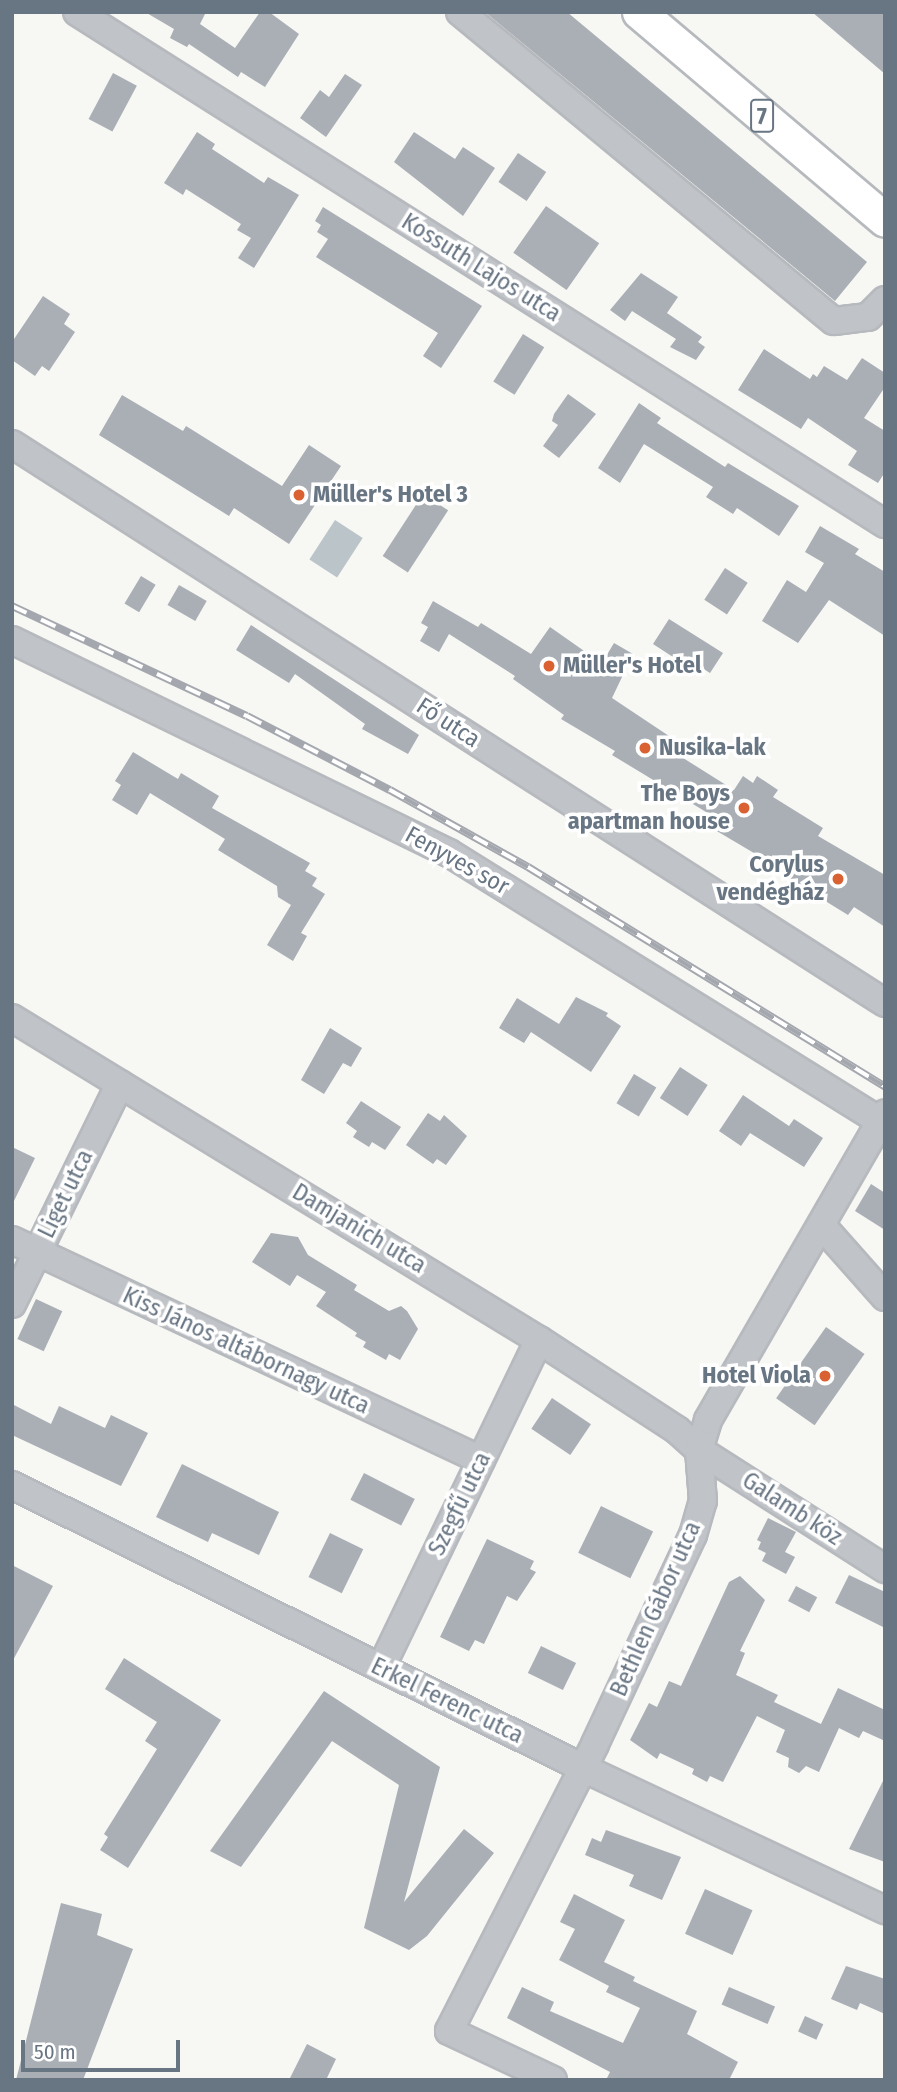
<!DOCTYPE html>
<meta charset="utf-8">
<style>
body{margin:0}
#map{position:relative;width:897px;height:2092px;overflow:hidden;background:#f7f7f4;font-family:"Fira Sans Condensed",sans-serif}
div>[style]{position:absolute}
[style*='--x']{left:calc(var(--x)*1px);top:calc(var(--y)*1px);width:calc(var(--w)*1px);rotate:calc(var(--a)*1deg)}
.water>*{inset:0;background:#bac4c9;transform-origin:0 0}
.building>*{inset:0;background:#a9afb5;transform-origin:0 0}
.roads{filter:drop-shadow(2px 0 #b6b9bd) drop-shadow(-2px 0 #b6b9bd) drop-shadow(0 2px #b6b9bd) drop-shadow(0 -2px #b6b9bd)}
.minor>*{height:26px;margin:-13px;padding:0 13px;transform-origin:13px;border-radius:13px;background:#c0c3c7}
.major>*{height:33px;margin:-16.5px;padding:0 16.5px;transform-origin:16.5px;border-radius:16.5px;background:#fff}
.rail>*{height:8px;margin-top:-4px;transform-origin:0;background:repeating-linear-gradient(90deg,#fff 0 16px,#a4a8ae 0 32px);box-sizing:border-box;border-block:2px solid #a4a8ae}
.dots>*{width:19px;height:19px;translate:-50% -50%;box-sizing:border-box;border:4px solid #fff;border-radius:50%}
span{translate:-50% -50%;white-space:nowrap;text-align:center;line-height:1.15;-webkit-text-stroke:7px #fff;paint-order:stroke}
.shield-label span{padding:2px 5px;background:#fff;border:2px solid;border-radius:5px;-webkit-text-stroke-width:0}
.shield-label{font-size:23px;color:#687583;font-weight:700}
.street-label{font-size:24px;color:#687583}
.poi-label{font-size:24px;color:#687583;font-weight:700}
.left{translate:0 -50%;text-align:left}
.right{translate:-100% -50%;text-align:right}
.frame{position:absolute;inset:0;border:14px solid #687583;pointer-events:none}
.scale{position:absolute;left:21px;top:2040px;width:159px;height:32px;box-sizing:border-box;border:4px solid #687583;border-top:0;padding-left:9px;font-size:21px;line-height:24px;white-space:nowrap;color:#687583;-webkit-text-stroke:5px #fff;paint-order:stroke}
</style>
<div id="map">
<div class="water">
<div style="left:335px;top:520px;width:33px;height:47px;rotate:33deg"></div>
</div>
<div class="building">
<div style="clip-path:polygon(145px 12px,206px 12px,200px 24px,235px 48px,260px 12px,269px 12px,299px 34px,265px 87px,241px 72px,238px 77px,189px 44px,187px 47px,170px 38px,174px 29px)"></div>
<div style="clip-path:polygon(485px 12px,567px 12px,867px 262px,835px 301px)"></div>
<div style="clip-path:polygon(812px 12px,885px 12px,885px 74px)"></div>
<div style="left:113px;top:73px;width:27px;height:52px;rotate:28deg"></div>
<div style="clip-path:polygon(345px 74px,362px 85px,326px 137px,300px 118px,320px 90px,329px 97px)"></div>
<div style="clip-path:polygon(197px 132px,215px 144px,212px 149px,264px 183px,268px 177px,299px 195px,254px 268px,238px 258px,251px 238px,237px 230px,241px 224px,186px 189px,183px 195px,164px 183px)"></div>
<div style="clip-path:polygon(414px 132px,455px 159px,463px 147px,495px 168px,463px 216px,394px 162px)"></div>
<div style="left:518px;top:153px;width:34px;height:35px;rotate:34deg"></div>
<div style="left:546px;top:206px;width:65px;height:57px;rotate:35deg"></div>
<div style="clip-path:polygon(323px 207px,482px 306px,441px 368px,423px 356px,438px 333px,316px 257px,328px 239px,317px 232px,321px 225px,315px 221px)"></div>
<div style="clip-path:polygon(641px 273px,678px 297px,667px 313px,702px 337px,698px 342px,705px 347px,696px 360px,670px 347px,676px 339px,632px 311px,625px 321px,610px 310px)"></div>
<div style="clip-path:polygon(43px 296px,70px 314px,64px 324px,75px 332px,49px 371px,42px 366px,35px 376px,12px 360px,12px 342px)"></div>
<div style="left:523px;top:334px;width:25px;height:56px;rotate:32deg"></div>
<div style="clip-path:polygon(764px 349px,810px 379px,813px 374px,817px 377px,824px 366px,847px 380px,862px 358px,885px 373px,885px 387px,864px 418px,885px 431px,885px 472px,878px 483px,848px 465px,857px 451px,808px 418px,801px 429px,738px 390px)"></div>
<div style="clip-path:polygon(568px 394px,596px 414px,559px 458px,543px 446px,558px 425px,552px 421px,554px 414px)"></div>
<div style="clip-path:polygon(122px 395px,183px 431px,186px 426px,282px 486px,309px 445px,341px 466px,289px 544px,234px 508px,229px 516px,99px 435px)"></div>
<div style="clip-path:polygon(639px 403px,661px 418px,657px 423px,725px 467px,728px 463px,799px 506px,779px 536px,737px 508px,733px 514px,706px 497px,713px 487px,644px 444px,620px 483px,598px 468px)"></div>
<div style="left:423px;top:494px;width:30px;height:74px;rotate:33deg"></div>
<div style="clip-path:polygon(820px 526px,859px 549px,855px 554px,885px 572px,885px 636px,829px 600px,798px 643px,762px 621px,787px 580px,806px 592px,824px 563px,805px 552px)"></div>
<div style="left:725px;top:568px;width:27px;height:38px;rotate:33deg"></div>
<div style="left:141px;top:576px;width:17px;height:32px;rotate:31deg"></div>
<div style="left:179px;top:585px;width:32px;height:23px;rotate:30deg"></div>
<div style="clip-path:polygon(433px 601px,478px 627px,481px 623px,531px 654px,550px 627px,597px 660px,600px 655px,605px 658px,614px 643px,633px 654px,612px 698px,678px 742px,672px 751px,734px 790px,743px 776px,753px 783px,757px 776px,778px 790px,773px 797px,823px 828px,818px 836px,885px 875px,885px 927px,854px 907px,848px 915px,757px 859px,759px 856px,710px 827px,716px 818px,612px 755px,615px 751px,561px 719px,564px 715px,513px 679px,515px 676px,449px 634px,439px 652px,420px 641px,428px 627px,421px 623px)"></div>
<div style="clip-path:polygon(669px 619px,723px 653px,710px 673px,693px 662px,690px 668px,653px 644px)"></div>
<div style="clip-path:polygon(251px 625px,419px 735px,408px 754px,362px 729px,365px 724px,295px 674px,289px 683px,236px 650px)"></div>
<div style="clip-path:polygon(133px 752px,178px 779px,181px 773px,219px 796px,212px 808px,310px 863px,305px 871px,317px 878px,312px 886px,325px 894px,301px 933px,307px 936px,293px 961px,267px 945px,291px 905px,278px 897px,277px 886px,218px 850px,225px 839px,150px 793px,137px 815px,112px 800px,121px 785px,115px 781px)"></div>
<div style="clip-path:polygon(576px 997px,608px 1013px,606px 1016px,621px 1026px,591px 1072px,531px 1032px,524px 1043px,499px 1028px,517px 998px,559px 1024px)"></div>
<div style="clip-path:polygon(330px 1028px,362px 1048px,351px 1067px,343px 1063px,324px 1094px,301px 1080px)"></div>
<div style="left:680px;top:1067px;width:33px;height:37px;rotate:33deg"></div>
<div style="left:634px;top:1074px;width:26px;height:34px;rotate:31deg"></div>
<div style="clip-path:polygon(743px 1095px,789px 1126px,794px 1119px,823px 1138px,804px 1167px,750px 1133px,741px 1146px,719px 1131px)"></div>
<div style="clip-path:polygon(361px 1101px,401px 1127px,385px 1150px,372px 1142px,369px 1147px,353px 1137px,357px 1131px,346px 1123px)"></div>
<div style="clip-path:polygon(428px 1113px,440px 1121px,444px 1115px,467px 1136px,446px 1165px,437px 1159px,433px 1164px,406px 1145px)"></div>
<div style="clip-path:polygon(12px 1147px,35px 1158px,12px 1205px)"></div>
<div style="clip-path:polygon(871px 1184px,885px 1193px,885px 1230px,855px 1211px)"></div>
<div style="clip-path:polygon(271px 1233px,298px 1237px,308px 1255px,357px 1285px,354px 1290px,389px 1311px,401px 1306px,407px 1311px,418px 1329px,400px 1360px,389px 1354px,386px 1360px,363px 1347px,366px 1342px,355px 1336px,357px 1333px,316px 1306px,326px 1292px,297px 1275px,290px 1286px,252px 1262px)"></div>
<div style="left:36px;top:1299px;width:29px;height:44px;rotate:25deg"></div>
<div style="left:826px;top:1327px;width:47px;height:87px;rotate:35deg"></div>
<div style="left:552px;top:1398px;width:47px;height:37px;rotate:34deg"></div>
<div style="clip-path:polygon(12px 1404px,51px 1424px,59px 1406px,105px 1428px,111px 1415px,148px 1433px,121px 1486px,12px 1435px)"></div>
<div style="clip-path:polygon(182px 1464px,279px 1512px,259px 1555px,212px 1533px,208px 1542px,156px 1517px)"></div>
<div style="left:364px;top:1473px;width:57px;height:30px;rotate:27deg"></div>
<div style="left:601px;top:1506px;width:58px;height:52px;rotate:26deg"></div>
<div style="clip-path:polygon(768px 1518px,796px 1532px,785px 1552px,795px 1557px,786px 1574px,762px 1561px,766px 1553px,758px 1549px,761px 1542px,757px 1540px)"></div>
<div style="left:330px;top:1533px;width:37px;height:49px;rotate:26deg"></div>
<div style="clip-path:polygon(487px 1539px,534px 1561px,530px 1569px,536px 1572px,517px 1601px,507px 1596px,484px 1644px,475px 1640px,469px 1651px,440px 1637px)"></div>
<div style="clip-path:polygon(12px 1565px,53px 1586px,12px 1662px)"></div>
<div style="clip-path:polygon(849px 1575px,885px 1592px,885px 1628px,835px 1603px)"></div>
<div style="clip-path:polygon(740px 1576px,765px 1600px,740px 1651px,745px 1653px,736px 1675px,778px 1695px,774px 1702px,821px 1724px,838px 1688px,885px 1710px,885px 1741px,863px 1731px,859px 1738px,839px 1728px,819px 1772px,806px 1766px,799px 1773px,788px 1767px,789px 1758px,776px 1752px,785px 1730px,757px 1716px,723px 1782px,710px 1776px,707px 1782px,692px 1774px,694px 1769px,660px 1753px,657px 1759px,630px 1740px,649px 1703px,657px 1707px,669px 1681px,681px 1686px,729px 1582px)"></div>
<div style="left:796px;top:1586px;width:24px;height:17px;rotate:28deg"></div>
<div style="left:541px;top:1646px;width:39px;height:30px;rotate:26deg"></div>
<div style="clip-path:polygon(124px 1658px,221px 1720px,128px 1868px,100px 1850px,108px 1837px,104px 1834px,157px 1749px,145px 1741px,157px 1722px,105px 1689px)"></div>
<div style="clip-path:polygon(324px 1691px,440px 1767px,404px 1902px,464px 1829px,494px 1853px,427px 1936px,409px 1950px,364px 1928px,399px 1785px,332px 1741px,241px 1867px,210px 1851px)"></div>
<div style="clip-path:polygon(885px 1777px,885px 1862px,849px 1849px)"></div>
<div style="clip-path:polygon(606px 1830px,681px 1857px,662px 1900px,629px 1886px,634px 1875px,585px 1855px,592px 1838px,601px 1842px)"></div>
<div style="left:705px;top:1889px;width:52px;height:49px;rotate:24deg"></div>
<div style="clip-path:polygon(574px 1894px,625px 1920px,604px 1962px,635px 1977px,633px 1981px,697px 2011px,687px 2034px,738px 2062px,729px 2080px,606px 2080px,610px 2072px,507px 2018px,522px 1987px,554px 2002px,550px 2011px,623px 2043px,640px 2008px,606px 1992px,609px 1986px,559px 1960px,575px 1929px,560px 1922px)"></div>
<div style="clip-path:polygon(61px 1903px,102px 1914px,97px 1935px,133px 1949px,83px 2080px,16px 2080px)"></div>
<div style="clip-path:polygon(846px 1966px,885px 1979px,885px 2014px,860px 2003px,857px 2010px,831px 1999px)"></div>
<div style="left:729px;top:1987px;width:50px;height:19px;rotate:23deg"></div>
<div style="left:805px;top:2016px;width:20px;height:17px;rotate:24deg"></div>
<div style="clip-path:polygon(307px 2044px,336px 2059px,326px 2080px,289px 2080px)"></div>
</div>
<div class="roads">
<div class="minor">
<div style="--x:77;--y:12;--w:957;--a:32.36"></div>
<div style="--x:460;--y:12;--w:485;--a:39.6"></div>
<div style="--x:834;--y:321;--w:34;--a:-7"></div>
<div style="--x:868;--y:317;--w:24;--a:-45"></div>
<div style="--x:12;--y:444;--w:1037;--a:32.63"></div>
<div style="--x:12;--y:640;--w:486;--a:26"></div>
<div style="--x:449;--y:853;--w:508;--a:31.87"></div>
<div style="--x:12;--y:1018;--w:618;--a:31.43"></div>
<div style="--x:539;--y:1340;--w:165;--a:33.1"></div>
<div style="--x:677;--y:1430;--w:30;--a:42"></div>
<div style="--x:699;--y:1450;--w:221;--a:32.6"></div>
<div style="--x:822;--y:1226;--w:95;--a:48.4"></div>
<div style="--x:12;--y:1240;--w:518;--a:25.13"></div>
<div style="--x:12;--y:1304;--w:245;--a:-63.9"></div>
<div style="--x:12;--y:1485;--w:637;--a:26.36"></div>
<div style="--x:583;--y:1768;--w:334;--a:25.2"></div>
<div style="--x:381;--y:1668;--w:364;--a:-64.3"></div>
<div style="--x:553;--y:2080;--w:115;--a:-154.8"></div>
<div style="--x:449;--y:2031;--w:322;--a:-63"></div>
<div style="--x:595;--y:1744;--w:231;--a:-64.9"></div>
<div style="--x:693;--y:1535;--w:35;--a:-74"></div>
<div style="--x:703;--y:1501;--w:51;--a:-94.5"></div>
<div style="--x:699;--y:1450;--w:31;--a:-73"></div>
<div style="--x:708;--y:1420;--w:354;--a:-60"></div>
</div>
<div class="major">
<div style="--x:639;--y:12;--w:322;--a:40.2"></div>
</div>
</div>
<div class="rail">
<div style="--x:12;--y:606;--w:259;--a:25.1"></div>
<div style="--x:247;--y:716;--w:161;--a:27.4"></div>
<div style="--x:390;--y:790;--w:158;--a:29.2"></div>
<div style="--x:528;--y:867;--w:419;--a:31.6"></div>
</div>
<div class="dots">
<div style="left:299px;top:495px;background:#d96132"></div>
<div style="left:549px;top:666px;background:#d96132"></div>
<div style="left:645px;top:748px;background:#d96132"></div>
<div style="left:744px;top:808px;background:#d96132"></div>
<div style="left:838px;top:879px;background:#d96132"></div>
<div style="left:825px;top:1376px;background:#d96132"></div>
</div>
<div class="shield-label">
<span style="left:762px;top:116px">7</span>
</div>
<div class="street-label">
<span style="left:481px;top:268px;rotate:32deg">Kossuth Lajos utca</span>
<span style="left:448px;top:723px;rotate:33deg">Fő utca</span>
<span style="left:457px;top:861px;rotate:29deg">Fenyves sor</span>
<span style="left:66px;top:1194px;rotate:-64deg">Liget utca</span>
<span style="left:359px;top:1229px;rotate:31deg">Damjanich utca</span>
<span style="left:246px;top:1351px;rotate:25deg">Kiss János altábornagy utca</span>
<span style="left:460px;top:1504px;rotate:-64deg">Szegfű utca</span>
<span style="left:792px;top:1509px;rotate:33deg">Galamb köz</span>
<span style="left:656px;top:1609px;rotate:-66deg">Bethlen Gábor utca</span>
<span style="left:447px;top:1701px;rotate:26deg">Erkel Ferenc utca</span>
</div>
<div class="poi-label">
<span class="left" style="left:313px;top:495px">Müller's Hotel 3</span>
<span class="left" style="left:563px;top:666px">Müller's Hotel</span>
<span class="left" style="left:659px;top:748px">Nusika-lak</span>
<span class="right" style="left:730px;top:808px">The Boys<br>apartman house</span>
<span class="right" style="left:824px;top:879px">Corylus<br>vendégház</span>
<span class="right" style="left:811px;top:1376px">Hotel Viola</span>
</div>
<div class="frame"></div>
<div class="scale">50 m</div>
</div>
